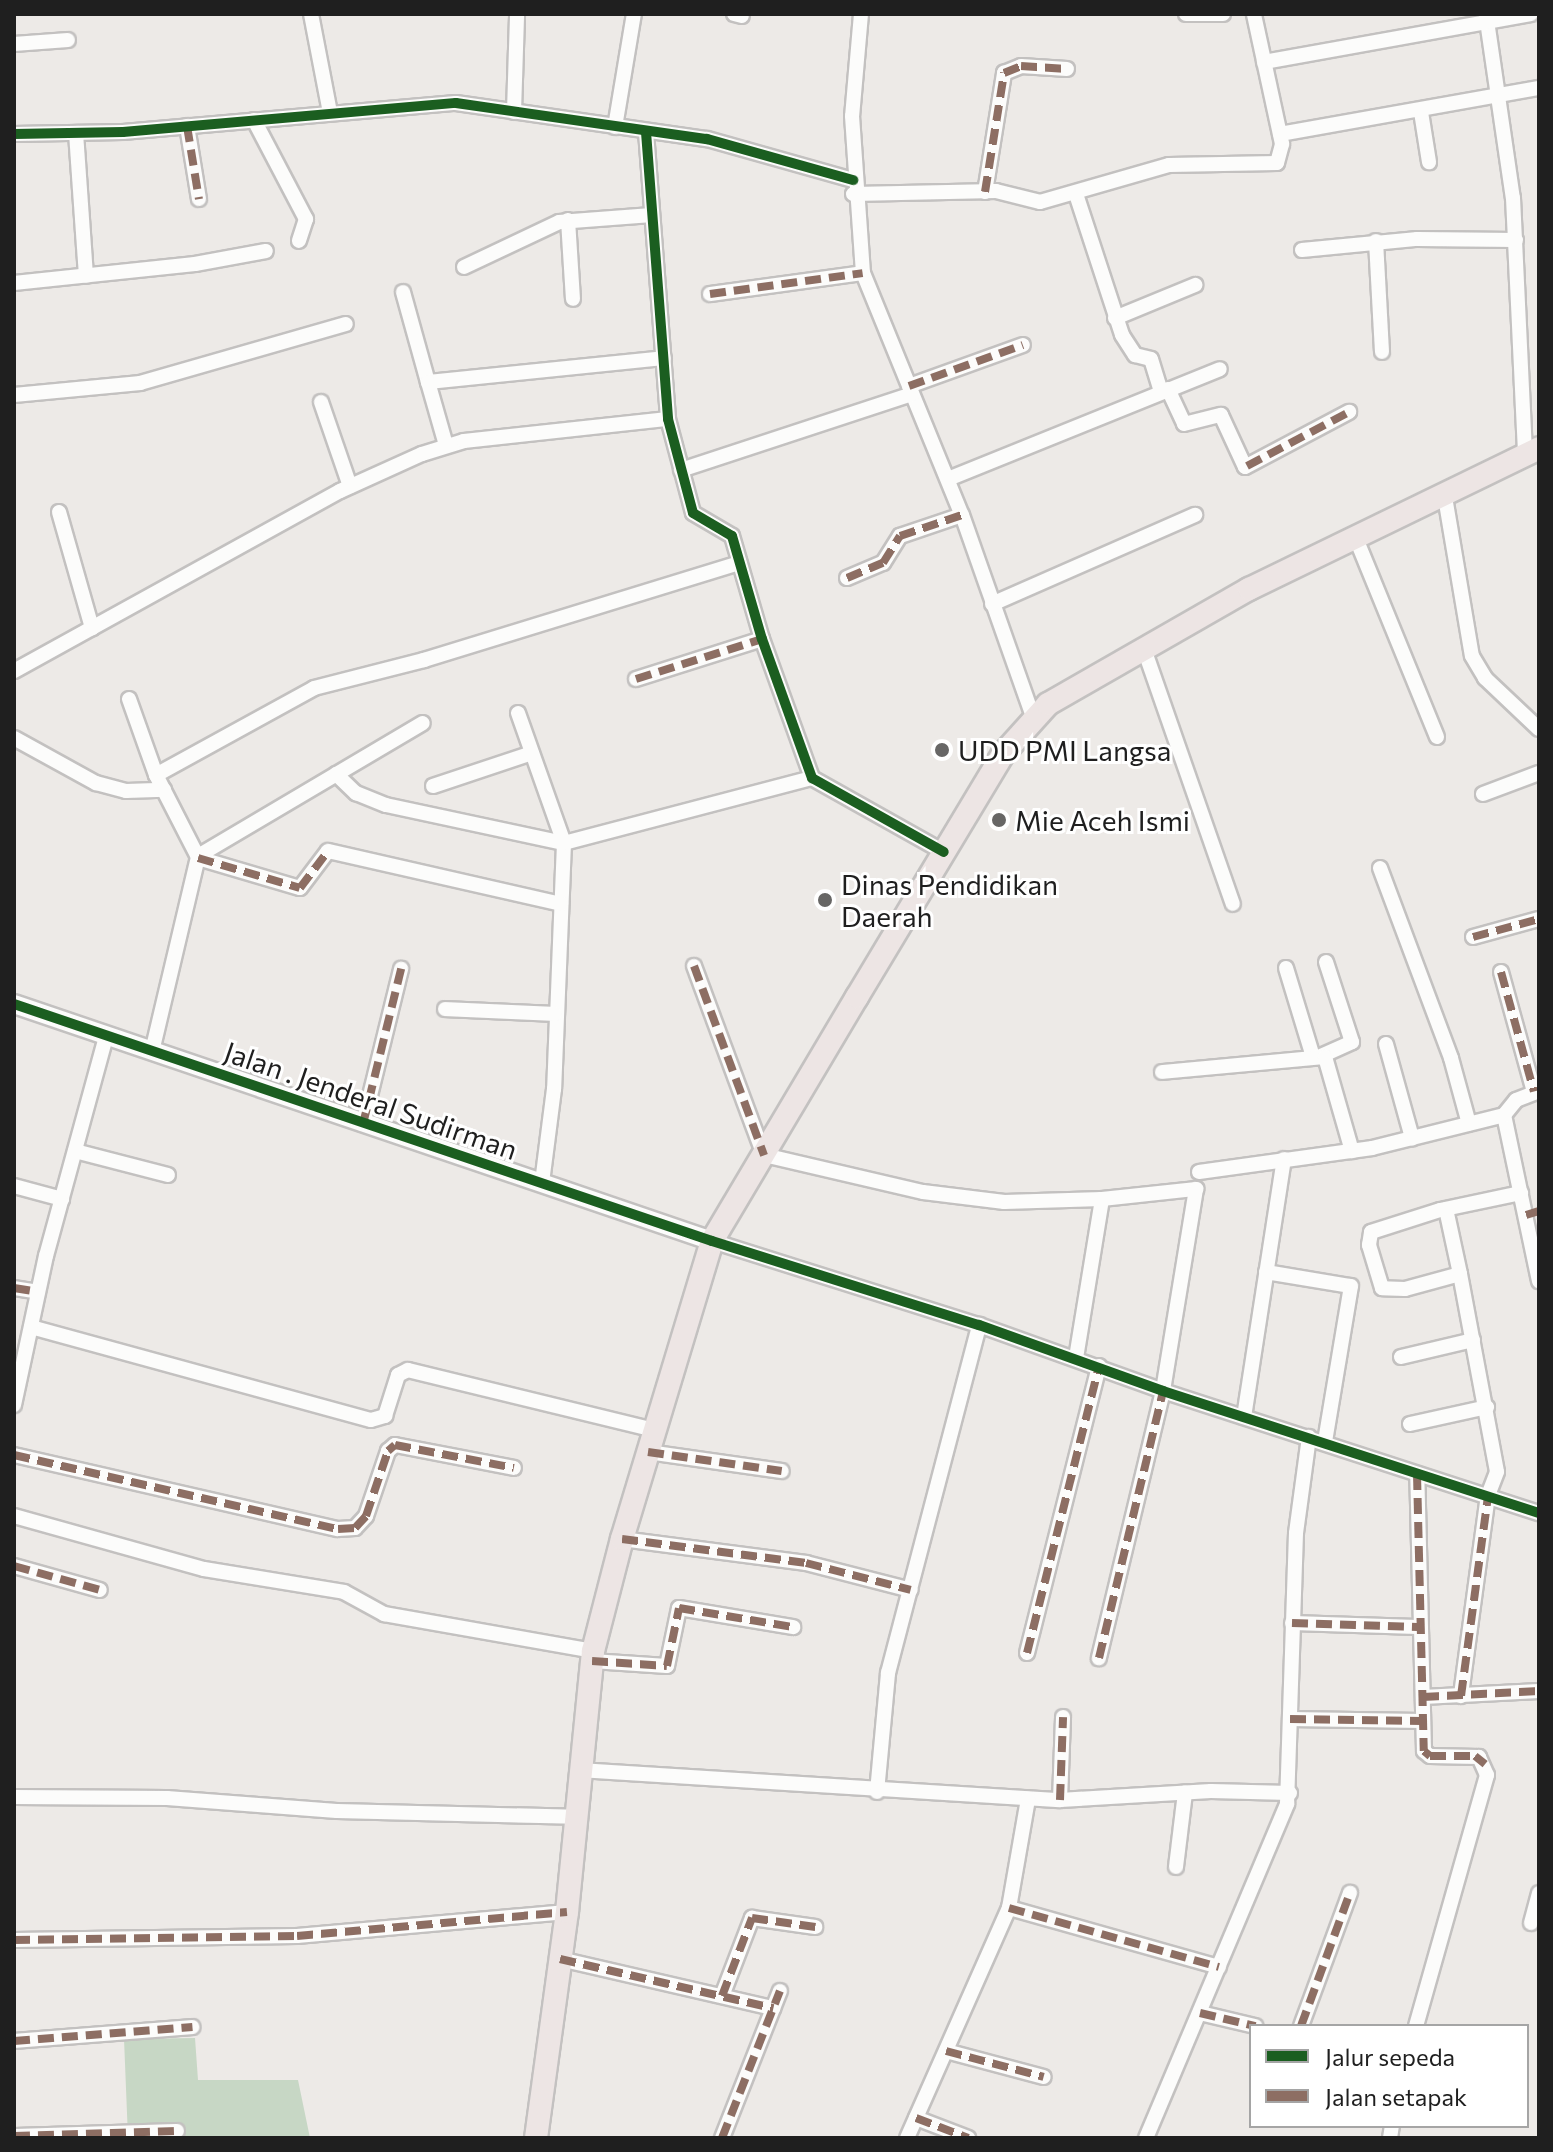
<!DOCTYPE html>
<style>
body{margin:0}
#map{position:relative;width:1553px;height:2152px;overflow:hidden;background:#edeae7;font-family:Commissioner,sans-serif}
div>[style]{position:absolute}
[style*='--x']{left:calc(var(--x)*1px);top:calc(var(--y)*1px);width:calc(var(--w)*1px);rotate:calc(var(--a)*1deg)}
.cemetery>*{inset:0;background:#c7d7c5}
.roads{filter:drop-shadow(2px 0 #c3c1c0) drop-shadow(-2px 0 #c3c1c0) drop-shadow(0 2px #c3c1c0) drop-shadow(0 -2px #c3c1c0)}
.minor>*{height:14px;margin:-7px;padding:0 7px;transform-origin:7px;border-radius:7px;background:#fcfcfb}
.tertiary>*{height:18px;margin:-9px;padding:0 9px;transform-origin:9px;border-radius:9px;background:#fcfcfb}
.trunk>*{height:22px;margin:-11px;padding:0 11px;transform-origin:11px;border-radius:11px;background:#ede5e4}
.quiet>*{height:8px;margin-top:-4px;transform-origin:0;background:repeating-linear-gradient(90deg,#8d6e63 0 16px,transparent 0 24px)}
.cycleway>*{height:10px;margin:-5px;padding:0 5px;transform-origin:5px;border-radius:5px;background:#1b5e20}
.dots>*{width:22px;height:22px;translate:-50% -50%;box-sizing:border-box;border:4px solid #fff;border-radius:50%}
span{translate:-50% -50%;white-space:nowrap;text-align:center;line-height:1.15;-webkit-text-stroke:6px #fff;paint-order:stroke}
.poi-label{font-size:28px;color:#1f1f1f}
.left{translate:0 -50%;text-align:left}
.street-label{font-size:28px;color:#1f1f1f}
.frame{position:absolute;inset:0;border:16px solid #1f1f1f;pointer-events:none}
.legend{position:absolute;left:1249px;top:2024px;width:280px;height:104px;box-sizing:border-box;background:#fff;border:2px solid #a5a5a5;margin:0;padding:10px 14px;list-style:none;font-size:24px;color:#1f1f1f}
.legend li{display:flex;align-items:center;gap:16px;height:40px}
.legend b{width:40px;border:2px solid #a5a5a5}
</style>
<div id="map">
<div class="cemetery">
<div style="clip-path:polygon(195px 2038px,198px 2080px,298px 2080px,310px 2138px,128px 2138px,124px 2039px)"></div>
</div>
<div class="roads">
<div class="minor">
<div style="--x:311;--y:14;--w:101;--a:79.1"></div>
<div style="--x:734;--y:14;--w:8;--a:14"></div>
<div style="--x:861;--y:14;--w:102;--a:95"></div>
<div style="--x:852;--y:116;--w:157;--a:86"></div>
<div style="--x:863;--y:273;--w:261;--a:67.8"></div>
<div style="--x:962;--y:515;--w:214;--a:70.6"></div>
<div style="--x:1186;--y:14;--w:37;--a:0"></div>
<div style="--x:1486;--y:14;--w:186;--a:81.7"></div>
<div style="--x:1513;--y:198;--w:256;--a:87.3"></div>
<div style="--x:14;--y:44;--w:54;--a:-4.2"></div>
<div style="--x:1264;--y:62;--w:271;--a:-10.2"></div>
<div style="--x:514;--y:112;--w:98;--a:-88.2"></div>
<div style="--x:1421;--y:112;--w:51;--a:80.9"></div>
<div style="--x:254;--y:120;--w:112;--a:62.3"></div>
<div style="--x:306;--y:219;--w:23;--a:108"></div>
<div style="--x:187;--y:126;--w:74;--a:80.7"></div>
<div style="--x:615;--y:127;--w:115;--a:-80.5"></div>
<div style="--x:646;--y:132;--w:288;--a:85.6"></div>
<div style="--x:668;--y:419;--w:97;--a:75.1"></div>
<div style="--x:693;--y:513;--w:45;--a:30.5"></div>
<div style="--x:732;--y:536;--w:107;--a:73.8"></div>
<div style="--x:762;--y:639;--w:148;--a:70.2"></div>
<div style="--x:812;--y:778;--w:151;--a:29.3"></div>
<div style="--x:76;--y:133;--w:143;--a:86"></div>
<div style="--x:14;--y:134;--w:109;--a:-1.1"></div>
<div style="--x:123;--y:132;--w:334;--a:-5"></div>
<div style="--x:456;--y:103;--w:254;--a:8.2"></div>
<div style="--x:707;--y:139;--w:152;--a:15.7"></div>
<div style="--x:1280;--y:134;--w:263;--a:-10.1"></div>
<div style="--x:985;--y:192;--w:121;--a:-80.9"></div>
<div style="--x:1004;--y:73;--w:18;--a:-22"></div>
<div style="--x:1021;--y:66;--w:46;--a:3.7"></div>
<div style="--x:853;--y:194;--w:143;--a:-1.2"></div>
<div style="--x:996;--y:191;--w:45;--a:14"></div>
<div style="--x:1040;--y:202;--w:134;--a:-16"></div>
<div style="--x:1169;--y:165;--w:108;--a:-1.1"></div>
<div style="--x:1277;--y:163;--w:20;--a:-75"></div>
<div style="--x:1282;--y:144;--w:133;--a:-102.2"></div>
<div style="--x:1076;--y:194;--w:148;--a:71.9"></div>
<div style="--x:1122;--y:335;--w:24;--a:57"></div>
<div style="--x:1135;--y:355;--w:16;--a:14"></div>
<div style="--x:1151;--y:359;--w:34;--a:73"></div>
<div style="--x:568;--y:220;--w:79;--a:86.4"></div>
<div style="--x:1376;--y:241;--w:111;--a:86.9"></div>
<div style="--x:1302;--y:250;--w:116;--a:-5.5"></div>
<div style="--x:1417;--y:239;--w:99;--a:0.6"></div>
<div style="--x:464;--y:267;--w:105;--a:-25.3"></div>
<div style="--x:559;--y:222;--w:93;--a:-4.3"></div>
<div style="--x:14;--y:283;--w:182;--a:-6"></div>
<div style="--x:195;--y:264;--w:72;--a:-10.4"></div>
<div style="--x:403;--y:292;--w:93;--a:74.5"></div>
<div style="--x:428;--y:382;--w:237;--a:-5.8"></div>
<div style="--x:710;--y:294;--w:154;--a:-7.8"></div>
<div style="--x:1115;--y:318;--w:87;--a:-22.4"></div>
<div style="--x:428;--y:382;--w:66;--a:74.1"></div>
<div style="--x:909;--y:386;--w:121;--a:-19.8"></div>
<div style="--x:1168;--y:389;--w:38;--a:65"></div>
<div style="--x:1184;--y:424;--w:38;--a:-14"></div>
<div style="--x:1221;--y:415;--w:57;--a:65.2"></div>
<div style="--x:1245;--y:467;--w:118;--a:-27.9"></div>
<div style="--x:14;--y:395;--w:127;--a:-5.4"></div>
<div style="--x:140;--y:383;--w:214;--a:-16"></div>
<div style="--x:321;--y:402;--w:89;--a:71"></div>
<div style="--x:681;--y:470;--w:243;--a:-18.2"></div>
<div style="--x:948;--y:479;--w:293;--a:-22"></div>
<div style="--x:1444;--y:491;--w:167;--a:80.4"></div>
<div style="--x:1472;--y:656;--w:26;--a:59"></div>
<div style="--x:1485;--y:678;--w:74;--a:43.4"></div>
<div style="--x:59;--y:512;--w:121;--a:74.1"></div>
<div style="--x:1355;--y:536;--w:217;--a:67.8"></div>
<div style="--x:847;--y:578;--w:39;--a:-23"></div>
<div style="--x:883;--y:563;--w:32;--a:-58"></div>
<div style="--x:900;--y:536;--w:65;--a:-18.7"></div>
<div style="--x:992;--y:604;--w:222;--a:-23.7"></div>
<div style="--x:1143;--y:646;--w:273;--a:70.8"></div>
<div style="--x:14;--y:671;--w:372;--a:-28.9"></div>
<div style="--x:340;--y:491;--w:90;--a:-24.3"></div>
<div style="--x:422;--y:454;--w:44;--a:-17.2"></div>
<div style="--x:464;--y:441;--w:205;--a:-6.2"></div>
<div style="--x:636;--y:679;--w:132;--a:-17.6"></div>
<div style="--x:129;--y:699;--w:81;--a:70.4"></div>
<div style="--x:156;--y:775;--w:92;--a:62.9"></div>
<div style="--x:198;--y:857;--w:200;--a:103.3"></div>
<div style="--x:518;--y:713;--w:138;--a:70.5"></div>
<div style="--x:564;--y:843;--w:246;--a:92.3"></div>
<div style="--x:554;--y:1089;--w:95;--a:97.3"></div>
<div style="--x:14;--y:738;--w:94;--a:28.8"></div>
<div style="--x:96;--y:783;--w:31;--a:15"></div>
<div style="--x:126;--y:791;--w:38;--a:-2"></div>
<div style="--x:336;--y:774;--w:28;--a:44"></div>
<div style="--x:356;--y:793;--w:32;--a:22"></div>
<div style="--x:386;--y:805;--w:182;--a:12.1"></div>
<div style="--x:564;--y:843;--w:256;--a:-14.7"></div>
<div style="--x:156;--y:775;--w:180;--a:-28.8"></div>
<div style="--x:314;--y:688;--w:114;--a:-14.3"></div>
<div style="--x:424;--y:660;--w:330;--a:-17.1"></div>
<div style="--x:433;--y:786;--w:104;--a:-18.4"></div>
<div style="--x:1483;--y:794;--w:60;--a:-20.6"></div>
<div style="--x:198;--y:856;--w:261;--a:-30.6"></div>
<div style="--x:198;--y:858;--w:106;--a:16.4"></div>
<div style="--x:300;--y:888;--w:46;--a:-52.9"></div>
<div style="--x:328;--y:851;--w:239;--a:12.8"></div>
<div style="--x:1380;--y:868;--w:203;--a:69.5"></div>
<div style="--x:1451;--y:1058;--w:68;--a:74.7"></div>
<div style="--x:1473;--y:937;--w:68;--a:-15.3"></div>
<div style="--x:694;--y:966;--w:202;--a:69.7"></div>
<div style="--x:764;--y:1155;--w:163;--a:13.1"></div>
<div style="--x:923;--y:1192;--w:82;--a:7"></div>
<div style="--x:1004;--y:1202;--w:98;--a:-1.8"></div>
<div style="--x:1102;--y:1199;--w:95;--a:-6.1"></div>
<div style="--x:1196;--y:1189;--w:205;--a:99.3"></div>
<div style="--x:1163;--y:1391;--w:275;--a:103.5"></div>
<div style="--x:1286;--y:968;--w:93;--a:73.1"></div>
<div style="--x:1501;--y:972;--w:124;--a:74.6"></div>
<div style="--x:445;--y:1009;--w:110;--a:2.6"></div>
<div style="--x:1386;--y:1044;--w:98;--a:74.5"></div>
<div style="--x:1321;--y:1056;--w:34;--a:-24"></div>
<div style="--x:1352;--y:1042;--w:84;--a:-108"></div>
<div style="--x:1162;--y:1072;--w:164;--a:-5.3"></div>
<div style="--x:1325;--y:1057;--w:98;--a:74"></div>
<div style="--x:1504;--y:1115;--w:170;--a:78.1"></div>
<div style="--x:363;--y:1124;--w:160;--a:-76.2"></div>
<div style="--x:75;--y:1151;--w:96;--a:14.5"></div>
<div style="--x:1199;--y:1172;--w:175;--a:-7.9"></div>
<div style="--x:1372;--y:1148;--w:136;--a:-14"></div>
<div style="--x:1504;--y:1115;--w:19;--a:-51"></div>
<div style="--x:1516;--y:1100;--w:25;--a:-21"></div>
<div style="--x:14;--y:1186;--w:50;--a:15.2"></div>
<div style="--x:1446;--y:1209;--w:66;--a:77.8"></div>
<div style="--x:1460;--y:1274;--w:57;--a:164.7"></div>
<div style="--x:1405;--y:1289;--w:23;--a:-178"></div>
<div style="--x:1382;--y:1288;--w:45;--a:-106.8"></div>
<div style="--x:1369;--y:1245;--w:13;--a:-81"></div>
<div style="--x:1371;--y:1232;--w:72;--a:-17.7"></div>
<div style="--x:1440;--y:1210;--w:83;--a:-11.9"></div>
<div style="--x:712;--y:1241;--w:280;--a:17.5"></div>
<div style="--x:979;--y:1325;--w:195;--a:19.7"></div>
<div style="--x:1163;--y:1391;--w:395;--a:18"></div>
<div style="--x:1266;--y:1272;--w:86;--a:9.4"></div>
<div style="--x:1351;--y:1286;--w:158;--a:99.5"></div>
<div style="--x:1460;--y:1274;--w:201;--a:79.4"></div>
<div style="--x:1497;--y:1472;--w:25;--a:111"></div>
<div style="--x:1488;--y:1495;--w:203;--a:97.7"></div>
<div style="--x:14;--y:1288;--w:24;--a:9"></div>
<div style="--x:31;--y:1327;--w:352;--a:15.3"></div>
<div style="--x:371;--y:1420;--w:15;--a:-16"></div>
<div style="--x:385;--y:1416;--w:43;--a:-72.4"></div>
<div style="--x:398;--y:1375;--w:11;--a:-27"></div>
<div style="--x:408;--y:1370;--w:254;--a:13.7"></div>
<div style="--x:1401;--y:1357;--w:74;--a:-13.3"></div>
<div style="--x:1076;--y:1358;--w:161;--a:-80.7"></div>
<div style="--x:14;--y:1405;--w:152;--a:-77.9"></div>
<div style="--x:46;--y:1256;--w:228;--a:-74.7"></div>
<div style="--x:1244;--y:1417;--w:261;--a:-81.2"></div>
<div style="--x:1410;--y:1424;--w:79;--a:-12.4"></div>
<div style="--x:648;--y:1452;--w:135;--a:8.1"></div>
<div style="--x:14;--y:1455;--w:332;--a:12.9"></div>
<div style="--x:338;--y:1529;--w:17;--a:-3"></div>
<div style="--x:355;--y:1528;--w:16;--a:-47"></div>
<div style="--x:366;--y:1516;--w:69;--a:-71.3"></div>
<div style="--x:388;--y:1451;--w:9;--a:-41"></div>
<div style="--x:395;--y:1445;--w:121;--a:10.9"></div>
<div style="--x:14;--y:1516;--w:197;--a:15.6"></div>
<div style="--x:204;--y:1569;--w:142;--a:9.3"></div>
<div style="--x:344;--y:1592;--w:46;--a:28.8"></div>
<div style="--x:384;--y:1614;--w:212;--a:10"></div>
<div style="--x:622;--y:1539;--w:186;--a:7.4"></div>
<div style="--x:806;--y:1563;--w:108;--a:14.4"></div>
<div style="--x:14;--y:1566;--w:89;--a:15.6"></div>
<div style="--x:1292;--y:1623;--w:126;--a:1.8"></div>
<div style="--x:1027;--y:1653;--w:296;--a:-75.9"></div>
<div style="--x:592;--y:1661;--w:75;--a:3.8"></div>
<div style="--x:667;--y:1666;--w:59;--a:-78.3"></div>
<div style="--x:679;--y:1608;--w:116;--a:9.5"></div>
<div style="--x:1423;--y:1697;--w:116;--a:-3"></div>
<div style="--x:1290;--y:1719;--w:132;--a:0.9"></div>
<div style="--x:579;--y:1770;--w:482;--a:3.6"></div>
<div style="--x:1060;--y:1800;--w:151;--a:-3.4"></div>
<div style="--x:1211;--y:1791;--w:79;--a:1.5"></div>
<div style="--x:877;--y:1792;--w:120;--a:-84.7"></div>
<div style="--x:888;--y:1673;--w:360;--a:-75.3"></div>
<div style="--x:14;--y:1797;--w:153;--a:0.4"></div>
<div style="--x:167;--y:1798;--w:170;--a:4.4"></div>
<div style="--x:337;--y:1811;--w:238;--a:1.4"></div>
<div style="--x:1060;--y:1800;--w:83;--a:-87.9"></div>
<div style="--x:1176;--y:1867;--w:75;--a:-83.1"></div>
<div style="--x:1009;--y:1908;--w:218;--a:15.7"></div>
<div style="--x:1531;--y:1923;--w:31;--a:-75"></div>
<div style="--x:14;--y:1940;--w:283;--a:-0.8"></div>
<div style="--x:297;--y:1936;--w:271;--a:-5.1"></div>
<div style="--x:560;--y:1959;--w:219;--a:13"></div>
<div style="--x:722;--y:1996;--w:84;--a:-69"></div>
<div style="--x:752;--y:1918;--w:64;--a:8.1"></div>
<div style="--x:1200;--y:2013;--w:57;--a:13.3"></div>
<div style="--x:1301;--y:2026;--w:142;--a:-69.8"></div>
<div style="--x:1416;--y:2026;--w:261;--a:-74.2"></div>
<div style="--x:1487;--y:1775;--w:20;--a:-114"></div>
<div style="--x:1479;--y:1757;--w:49;--a:-178.8"></div>
<div style="--x:1430;--y:1756;--w:8;--a:-140"></div>
<div style="--x:1424;--y:1751;--w:277;--a:-91.4"></div>
<div style="--x:14;--y:2041;--w:179;--a:-4.5"></div>
<div style="--x:946;--y:2051;--w:101;--a:14.9"></div>
<div style="--x:916;--y:2118;--w:56;--a:21"></div>
<div style="--x:14;--y:2136;--w:163;--a:-1.8"></div>
<div style="--x:722;--y:2138;--w:158;--a:-68.5"></div>
<div style="--x:907;--y:2138;--w:252;--a:-66.1"></div>
<div style="--x:1009;--y:1908;--w:111;--a:-80.1"></div>
<div style="--x:1146;--y:2138;--w:363;--a:-67.1"></div>
<div style="--x:1287;--y:1804;--w:271;--a:-88.1"></div>
<div style="--x:1296;--y:1533;--w:97;--a:-82.3"></div>
<div style="--x:1390;--y:2138;--w:12;--a:-81"></div>
</div>
<div class="tertiary">
<div style="--x:14;--y:1004;--w:737;--a:18.75"></div>
</div>
<div class="trunk">
<div style="--x:536;--y:2138;--w:228;--a:-82.2"></div>
<div style="--x:567;--y:1912;--w:262;--a:-84.3"></div>
<div style="--x:593;--y:1651;--w:116;--a:-75.5"></div>
<div style="--x:622;--y:1539;--w:311;--a:-73.2"></div>
<div style="--x:712;--y:1241;--w:284;--a:-59.3"></div>
<div style="--x:857;--y:997;--w:283;--a:-59"></div>
<div style="--x:1003;--y:754;--w:67;--a:-48"></div>
<div style="--x:1048;--y:704;--w:232;--a:-29.8"></div>
<div style="--x:1249;--y:589;--w:322;--a:-25.9"></div>
</div>
</div>
<div class="quiet">
<div style="--x:187;--y:126;--w:74;--a:80.7"></div>
<div style="--x:985;--y:192;--w:121;--a:-80.9"></div>
<div style="--x:1004;--y:73;--w:18;--a:-22"></div>
<div style="--x:1021;--y:66;--w:46;--a:3.7"></div>
<div style="--x:710;--y:294;--w:154;--a:-7.8"></div>
<div style="--x:909;--y:386;--w:121;--a:-19.8"></div>
<div style="--x:1247;--y:466;--w:115;--a:-27.9"></div>
<div style="--x:847;--y:578;--w:39;--a:-23"></div>
<div style="--x:883;--y:563;--w:32;--a:-58"></div>
<div style="--x:900;--y:536;--w:65;--a:-18.7"></div>
<div style="--x:636;--y:679;--w:132;--a:-17.6"></div>
<div style="--x:198;--y:858;--w:106;--a:16.4"></div>
<div style="--x:300;--y:888;--w:46;--a:-52.9"></div>
<div style="--x:1473;--y:937;--w:68;--a:-15.3"></div>
<div style="--x:694;--y:966;--w:202;--a:69.7"></div>
<div style="--x:1501;--y:972;--w:124;--a:74.6"></div>
<div style="--x:363;--y:1124;--w:160;--a:-76.2"></div>
<div style="--x:1526;--y:1215;--w:14;--a:-17"></div>
<div style="--x:1537;--y:1273;--w:2;--a:0"></div>
<div style="--x:14;--y:1288;--w:24;--a:9"></div>
<div style="--x:648;--y:1452;--w:135;--a:8.1"></div>
<div style="--x:14;--y:1455;--w:332;--a:12.9"></div>
<div style="--x:338;--y:1529;--w:17;--a:-3"></div>
<div style="--x:355;--y:1528;--w:16;--a:-47"></div>
<div style="--x:366;--y:1516;--w:69;--a:-71.3"></div>
<div style="--x:388;--y:1451;--w:9;--a:-41"></div>
<div style="--x:395;--y:1445;--w:121;--a:10.9"></div>
<div style="--x:1417;--y:1474;--w:277;--a:88.6"></div>
<div style="--x:1424;--y:1751;--w:8;--a:40"></div>
<div style="--x:1430;--y:1756;--w:45;--a:0"></div>
<div style="--x:1475;--y:1756;--w:13;--a:39"></div>
<div style="--x:622;--y:1539;--w:186;--a:7.4"></div>
<div style="--x:806;--y:1563;--w:108;--a:14.4"></div>
<div style="--x:14;--y:1566;--w:89;--a:15.6"></div>
<div style="--x:1292;--y:1623;--w:126;--a:1.8"></div>
<div style="--x:1027;--y:1653;--w:296;--a:-75.9"></div>
<div style="--x:1099;--y:1658;--w:275;--a:-76.5"></div>
<div style="--x:592;--y:1661;--w:75;--a:3.8"></div>
<div style="--x:667;--y:1666;--w:59;--a:-78.3"></div>
<div style="--x:679;--y:1608;--w:116;--a:9.5"></div>
<div style="--x:1461;--y:1696;--w:203;--a:-82.3"></div>
<div style="--x:1423;--y:1697;--w:116;--a:-3"></div>
<div style="--x:1290;--y:1719;--w:132;--a:0.9"></div>
<div style="--x:1060;--y:1800;--w:83;--a:-87.9"></div>
<div style="--x:1009;--y:1908;--w:218;--a:15.7"></div>
<div style="--x:14;--y:1940;--w:283;--a:-0.8"></div>
<div style="--x:297;--y:1936;--w:271;--a:-5.1"></div>
<div style="--x:560;--y:1959;--w:219;--a:13"></div>
<div style="--x:722;--y:1996;--w:84;--a:-69"></div>
<div style="--x:752;--y:1918;--w:64;--a:8.1"></div>
<div style="--x:1200;--y:2013;--w:57;--a:13.3"></div>
<div style="--x:1301;--y:2026;--w:142;--a:-69.8"></div>
<div style="--x:14;--y:2041;--w:179;--a:-4.5"></div>
<div style="--x:946;--y:2051;--w:101;--a:14.9"></div>
<div style="--x:916;--y:2118;--w:56;--a:21"></div>
<div style="--x:14;--y:2136;--w:163;--a:-1.8"></div>
<div style="--x:722;--y:2138;--w:158;--a:-68.5"></div>
</div>
<div class="cycleway">
<div style="--x:646;--y:132;--w:288;--a:85.6"></div>
<div style="--x:668;--y:419;--w:97;--a:75.1"></div>
<div style="--x:693;--y:513;--w:45;--a:30.5"></div>
<div style="--x:732;--y:536;--w:107;--a:73.8"></div>
<div style="--x:762;--y:639;--w:148;--a:70.2"></div>
<div style="--x:812;--y:778;--w:151;--a:29.3"></div>
<div style="--x:14;--y:134;--w:109;--a:-1.1"></div>
<div style="--x:123;--y:132;--w:334;--a:-5"></div>
<div style="--x:456;--y:103;--w:254;--a:8.2"></div>
<div style="--x:707;--y:139;--w:152;--a:15.7"></div>
<div style="--x:14;--y:1004;--w:737;--a:18.75"></div>
<div style="--x:712;--y:1241;--w:280;--a:17.5"></div>
<div style="--x:979;--y:1325;--w:195;--a:19.7"></div>
<div style="--x:1163;--y:1391;--w:395;--a:18"></div>
</div>
<div class="dots">
<div style="left:942px;top:750px;background:#676665"></div>
<div style="left:999px;top:820px;background:#676665"></div>
<div style="left:825px;top:900px;background:#676665"></div>
</div>
<div class="poi-label">
<span class="left" style="left:958px;top:750px">UDD PMI Langsa</span>
<span class="left" style="left:1015px;top:820px">Mie Aceh Ismi</span>
<span class="left" style="left:841px;top:900px">Dinas Pendidikan<br>Daerah</span>
</div>
<div class="street-label">
<span style="left:371px;top:1100px;rotate:19deg">Jalan . Jenderal Sudirman</span>
</div>
<div class="frame"></div>
<ul class="legend">
<li><b style="height:10px;background:#1b5e20"></b>Jalur sepeda</li>
<li><b style="height:10px;background:#8d6e63"></b>Jalan setapak</li>
</ul>
</div>
